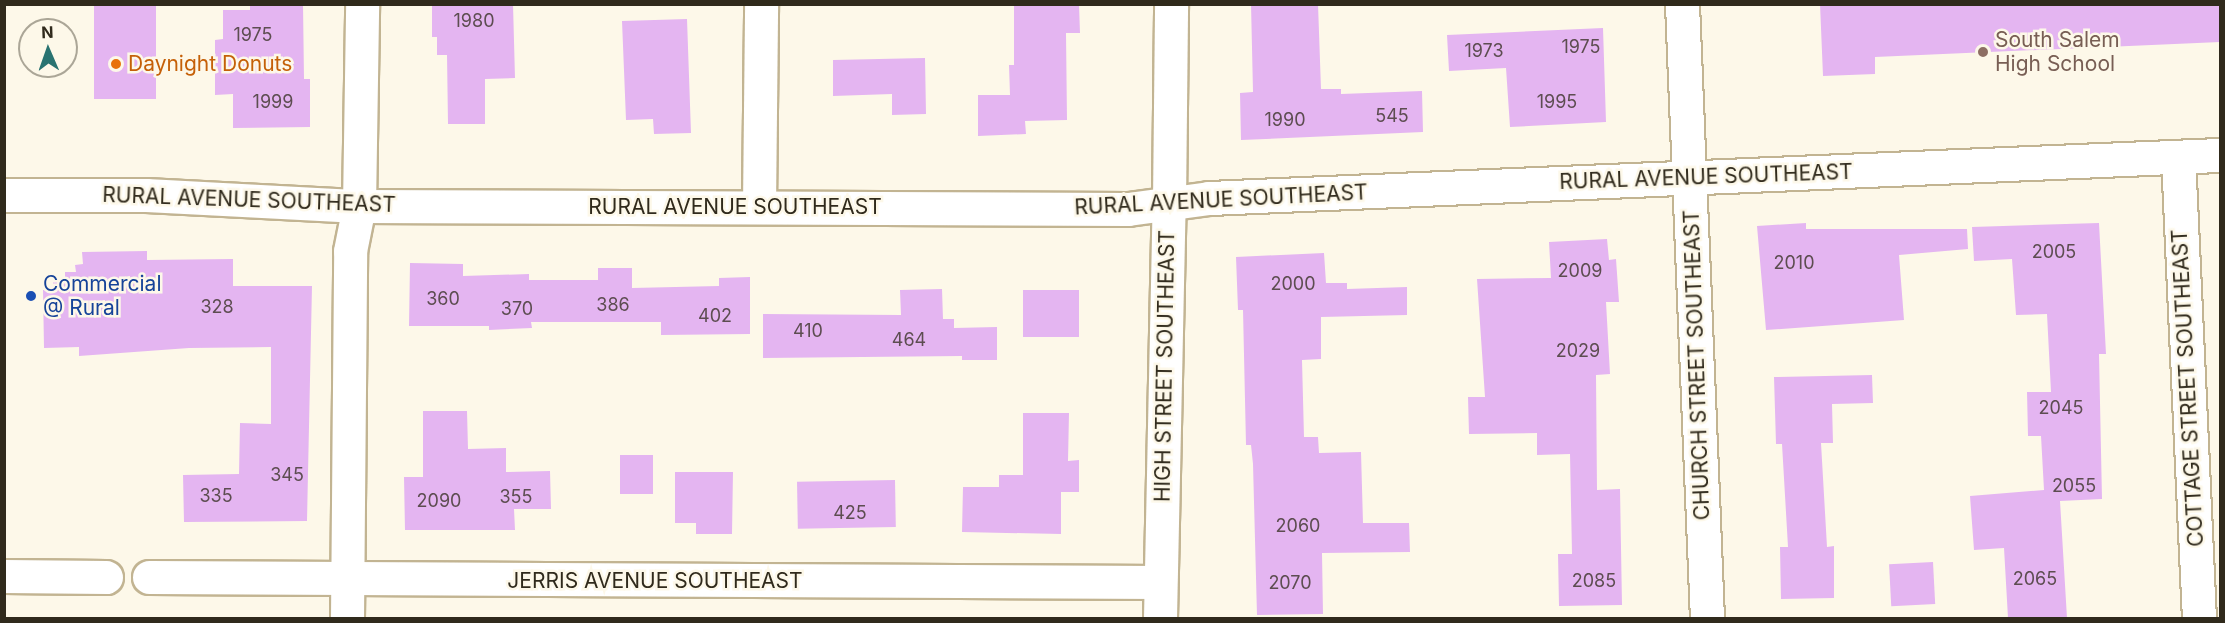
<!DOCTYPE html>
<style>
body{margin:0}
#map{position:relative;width:2225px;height:623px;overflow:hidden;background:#fdf8e9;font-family:Inter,sans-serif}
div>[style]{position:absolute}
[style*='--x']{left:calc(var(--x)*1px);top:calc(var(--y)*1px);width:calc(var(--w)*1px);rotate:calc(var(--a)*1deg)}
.building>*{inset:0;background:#e4b5f1;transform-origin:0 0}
.roads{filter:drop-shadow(2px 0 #c2b492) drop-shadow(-2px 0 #c2b492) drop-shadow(0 2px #c2b492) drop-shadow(0 -2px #c2b492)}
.minor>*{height:33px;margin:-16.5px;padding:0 16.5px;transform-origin:16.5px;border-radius:16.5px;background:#fff}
.tertiary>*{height:33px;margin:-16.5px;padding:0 16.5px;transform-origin:16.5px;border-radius:16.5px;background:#fff}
.dots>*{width:16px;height:16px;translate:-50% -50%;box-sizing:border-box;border:3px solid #fdf8e9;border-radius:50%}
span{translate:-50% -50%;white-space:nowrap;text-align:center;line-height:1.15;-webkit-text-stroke:5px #fdf8e9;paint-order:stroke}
.number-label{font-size:18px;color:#5d4d51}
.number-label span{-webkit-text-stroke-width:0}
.education-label{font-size:21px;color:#785e54}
.left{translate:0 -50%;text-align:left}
.food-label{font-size:21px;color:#c56008}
.street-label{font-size:21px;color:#302a1c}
.transit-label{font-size:21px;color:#164399}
.frame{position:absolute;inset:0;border:6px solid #302a1c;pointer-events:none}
.north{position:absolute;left:18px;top:18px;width:60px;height:60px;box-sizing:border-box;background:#fdf8e9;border:2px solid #aba697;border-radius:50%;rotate:358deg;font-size:16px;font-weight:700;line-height:24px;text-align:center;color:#302a1c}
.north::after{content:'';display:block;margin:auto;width:21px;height:27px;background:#297371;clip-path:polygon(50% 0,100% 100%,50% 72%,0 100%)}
</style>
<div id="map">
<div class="building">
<div style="left:94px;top:4px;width:62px;height:95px"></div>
<div style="clip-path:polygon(250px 4px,303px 4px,304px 79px,310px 79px,310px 127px,233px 128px,233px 94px,215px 95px,215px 40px,223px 39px,223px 10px,250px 10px)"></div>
<div style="clip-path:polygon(432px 4px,513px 4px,515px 78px,485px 79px,485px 124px,448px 124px,447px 55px,437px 55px,437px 37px,432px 37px)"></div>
<div style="clip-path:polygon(1014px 4px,1079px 4px,1080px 33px,1066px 33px,1067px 120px,1025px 121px,1026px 134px,978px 136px,978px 95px,1010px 95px,1009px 65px,1014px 65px)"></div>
<div style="clip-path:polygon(1251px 4px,1318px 4px,1321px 89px,1341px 89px,1341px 94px,1422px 91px,1423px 132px,1241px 140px,1240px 93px,1253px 92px)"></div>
<div style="clip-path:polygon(1820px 4px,2220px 4px,2220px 42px,1875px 57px,1875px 74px,1823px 76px)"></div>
<div style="clip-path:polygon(687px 19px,691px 133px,654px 134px,653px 119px,626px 120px,622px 21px)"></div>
<div style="clip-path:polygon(1603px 28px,1606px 122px,1510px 127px,1506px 68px,1449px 71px,1447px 35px)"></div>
<div style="clip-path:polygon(925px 58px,926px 114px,892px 115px,892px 94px,833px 96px,833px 60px)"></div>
<div style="clip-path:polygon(1806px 223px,1806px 229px,1967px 229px,1968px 249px,1899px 255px,1904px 320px,1766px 330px,1757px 226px)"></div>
<div style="clip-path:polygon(2099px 223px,2106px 354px,2099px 354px,2102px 499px,2060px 501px,2067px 618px,2008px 618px,2004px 548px,1974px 550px,1970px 496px,2044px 490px,2041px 436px,2028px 436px,2027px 392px,2051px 392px,2047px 314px,2016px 315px,2012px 259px,1974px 261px,1972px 227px)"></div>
<div style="clip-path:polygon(1607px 239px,1609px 260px,1616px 259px,1619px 302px,1606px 302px,1610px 374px,1596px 375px,1597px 490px,1620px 489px,1622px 605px,1559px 606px,1558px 554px,1572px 554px,1570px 454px,1537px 455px,1537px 433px,1469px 434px,1468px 397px,1485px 397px,1477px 279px,1551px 278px,1549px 242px)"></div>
<div style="clip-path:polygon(147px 251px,147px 260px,233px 259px,233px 286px,312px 286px,307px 521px,184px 522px,183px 475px,239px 474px,240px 423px,271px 424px,271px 347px,189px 348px,79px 356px,79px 347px,44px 348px,43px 290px,53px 290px,53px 280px,65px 279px,65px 272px,76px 272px,75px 265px,83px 264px,82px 252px)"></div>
<div style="clip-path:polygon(1324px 253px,1326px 283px,1347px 283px,1347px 289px,1407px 287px,1407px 315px,1321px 317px,1321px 359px,1302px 360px,1304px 437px,1318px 437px,1319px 453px,1361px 452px,1363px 523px,1409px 523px,1410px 552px,1322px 553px,1323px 614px,1257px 615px,1253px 464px,1251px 445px,1246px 445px,1243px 310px,1238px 310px,1236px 257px)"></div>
<div style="clip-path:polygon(410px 263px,463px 264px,463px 276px,529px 274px,529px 280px,598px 280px,598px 268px,632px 268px,632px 288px,719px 286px,719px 278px,750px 277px,750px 334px,661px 335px,661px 322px,531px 322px,532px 328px,489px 330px,489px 326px,409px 326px)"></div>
<div style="clip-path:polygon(942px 289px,943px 319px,954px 319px,954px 328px,997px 327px,997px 360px,962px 360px,962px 356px,763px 358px,763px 314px,901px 315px,900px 290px)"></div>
<div style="left:1023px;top:290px;width:56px;height:47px"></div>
<div style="clip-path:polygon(1872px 375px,1873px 403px,1832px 404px,1833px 443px,1821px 443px,1827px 547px,1834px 546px,1834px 598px,1781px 599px,1780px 547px,1788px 547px,1782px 444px,1776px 444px,1774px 377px)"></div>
<div style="clip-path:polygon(423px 411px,467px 411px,468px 449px,506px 448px,506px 472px,550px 471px,551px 509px,514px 509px,515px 530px,405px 530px,404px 477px,423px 477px)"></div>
<div style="clip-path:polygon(1023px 413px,1069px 413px,1068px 461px,1079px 460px,1079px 492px,1061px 492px,1061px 534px,962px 532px,963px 487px,999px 487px,999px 475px,1023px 475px)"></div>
<div style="left:620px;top:455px;width:33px;height:39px"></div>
<div style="clip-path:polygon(675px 472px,733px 472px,732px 534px,696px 534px,696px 523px,675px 523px)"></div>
<div style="left:895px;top:480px;width:47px;height:98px;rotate:89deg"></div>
<div style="left:1933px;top:562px;width:42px;height:44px;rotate:87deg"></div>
</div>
<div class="roads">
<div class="minor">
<div style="--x:1682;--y:4;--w:615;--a:87.67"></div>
<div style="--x:2178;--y:157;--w:461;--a:87.4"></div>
<div style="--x:759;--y:206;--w:202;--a:-89.4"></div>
<div style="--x:4;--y:576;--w:102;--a:0.6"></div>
<div style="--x:149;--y:577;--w:1011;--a:0.28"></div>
<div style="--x:347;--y:618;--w:367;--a:-89.5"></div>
<div style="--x:350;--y:251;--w:46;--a:-78.7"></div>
<div style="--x:359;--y:206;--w:202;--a:-89.1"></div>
<div style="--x:1160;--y:618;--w:415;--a:-88.8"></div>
</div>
<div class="tertiary">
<div style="--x:4;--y:195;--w:142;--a:0"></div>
<div style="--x:146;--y:195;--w:213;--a:3"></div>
<div style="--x:359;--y:206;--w:769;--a:0.22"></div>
<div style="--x:1128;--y:209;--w:82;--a:-7.7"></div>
<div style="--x:1209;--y:198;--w:1012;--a:-2.44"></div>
<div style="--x:1169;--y:203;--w:199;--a:-89.4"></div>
</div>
</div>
<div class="dots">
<div style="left:1983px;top:52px;background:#8d6e63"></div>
<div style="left:116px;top:64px;background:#e8710a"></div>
<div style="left:31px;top:296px;background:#1a4fb4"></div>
</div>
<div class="number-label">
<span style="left:474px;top:21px">1980</span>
<span style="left:253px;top:35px">1975</span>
<span style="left:1581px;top:47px">1975</span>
<span style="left:1484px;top:51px">1973</span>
<span style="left:273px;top:102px">1999</span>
<span style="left:1557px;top:102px">1995</span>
<span style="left:1392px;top:116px">545</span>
<span style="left:1285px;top:120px">1990</span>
<span style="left:2054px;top:252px">2005</span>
<span style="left:1794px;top:263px">2010</span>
<span style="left:1580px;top:271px">2009</span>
<span style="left:1293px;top:284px">2000</span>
<span style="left:443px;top:299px">360</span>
<span style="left:613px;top:305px">386</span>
<span style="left:217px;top:307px">328</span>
<span style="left:517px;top:309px">370</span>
<span style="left:715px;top:316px">402</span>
<span style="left:808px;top:331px">410</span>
<span style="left:909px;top:340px">464</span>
<span style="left:1578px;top:351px">2029</span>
<span style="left:2061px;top:408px">2045</span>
<span style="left:287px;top:475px">345</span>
<span style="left:2074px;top:486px">2055</span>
<span style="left:216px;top:496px">335</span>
<span style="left:516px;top:497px">355</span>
<span style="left:439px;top:501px">2090</span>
<span style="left:850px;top:513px">425</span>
<span style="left:1298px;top:526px">2060</span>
<span style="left:2035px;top:579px">2065</span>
<span style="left:1594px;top:581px">2085</span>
<span style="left:1290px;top:583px">2070</span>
</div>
<div class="education-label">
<span class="left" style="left:1995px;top:52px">South Salem<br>High School</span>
</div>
<div class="food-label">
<span class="left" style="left:128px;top:64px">Daynight Donuts</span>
</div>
<div class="street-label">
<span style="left:1706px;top:177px;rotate:-2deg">RURAL AVENUE SOUTHEAST</span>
<span style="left:249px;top:200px;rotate:2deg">RURAL AVENUE SOUTHEAST</span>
<span style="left:1221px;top:200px;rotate:-3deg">RURAL AVENUE SOUTHEAST</span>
<span style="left:735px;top:207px">RURAL AVENUE SOUTHEAST</span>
<span style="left:1697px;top:365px;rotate:-92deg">CHURCH STREET SOUTHEAST</span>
<span style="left:1165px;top:366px;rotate:-89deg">HIGH STREET SOUTHEAST</span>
<span style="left:2188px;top:388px;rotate:-93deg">COTTAGE STREET SOUTHEAST</span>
<span style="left:655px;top:581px">JERRIS AVENUE SOUTHEAST</span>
</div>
<div class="transit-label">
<span class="left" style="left:43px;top:296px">Commercial<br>@ Rural</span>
</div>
<div class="frame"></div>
<div class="north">N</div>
</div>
